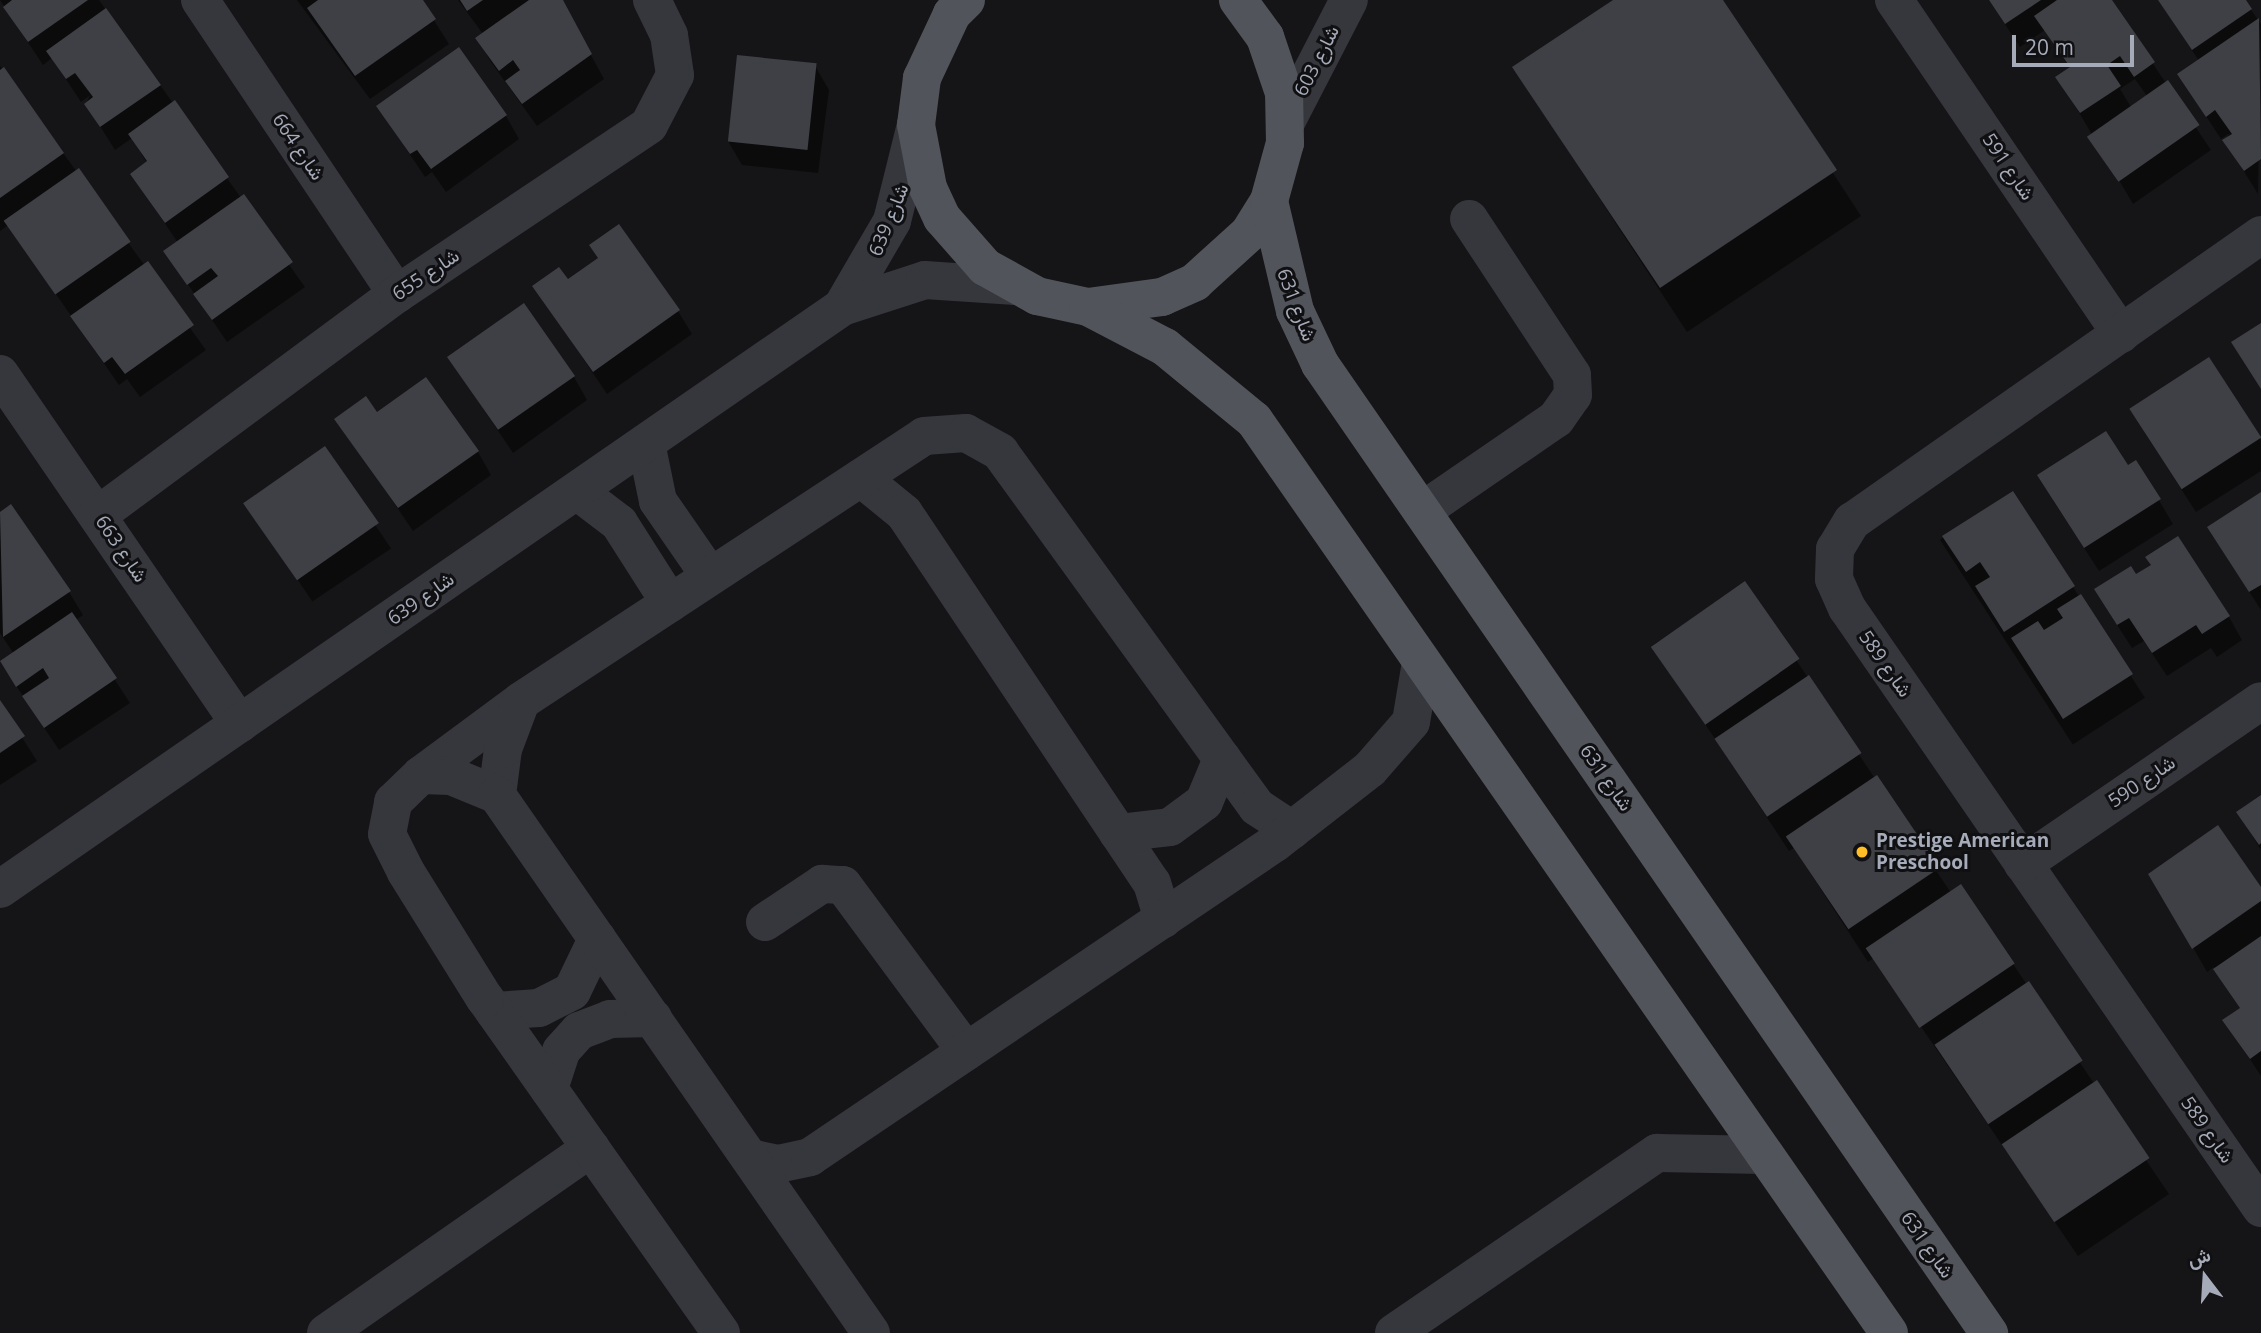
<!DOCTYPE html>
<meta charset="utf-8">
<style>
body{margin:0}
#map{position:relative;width:2261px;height:1333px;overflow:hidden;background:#151517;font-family:"Open Sans",Vazirmatn,sans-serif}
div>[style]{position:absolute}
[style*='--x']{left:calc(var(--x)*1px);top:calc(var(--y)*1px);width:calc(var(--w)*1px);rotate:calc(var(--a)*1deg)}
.shadow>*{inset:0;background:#0007;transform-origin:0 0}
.building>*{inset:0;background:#3f4045;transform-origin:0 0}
.minor>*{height:38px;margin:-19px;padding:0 19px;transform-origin:19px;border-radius:19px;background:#36373d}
.major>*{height:38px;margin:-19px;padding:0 19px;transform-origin:19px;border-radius:19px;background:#52545c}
.dots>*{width:19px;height:19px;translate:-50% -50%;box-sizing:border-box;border:4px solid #101012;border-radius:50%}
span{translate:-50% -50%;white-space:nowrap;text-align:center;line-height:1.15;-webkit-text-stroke:6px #101012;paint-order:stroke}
.street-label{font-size:19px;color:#a6abb9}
.poi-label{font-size:19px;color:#a6abb9;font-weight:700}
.left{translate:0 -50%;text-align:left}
.north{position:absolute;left:2170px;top:1242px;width:70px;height:70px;-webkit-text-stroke:5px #101012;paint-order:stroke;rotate:343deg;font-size:19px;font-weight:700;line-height:28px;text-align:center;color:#a6abb9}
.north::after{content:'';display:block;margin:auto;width:24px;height:32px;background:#a6abb9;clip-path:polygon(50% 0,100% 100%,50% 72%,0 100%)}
.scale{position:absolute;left:2012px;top:35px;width:122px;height:32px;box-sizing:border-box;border:4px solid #a6abb9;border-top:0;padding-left:9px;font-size:21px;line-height:24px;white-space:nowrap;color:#a6abb9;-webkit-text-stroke:5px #101012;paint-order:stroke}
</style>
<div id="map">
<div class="shadow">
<div style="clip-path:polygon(0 0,99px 0,305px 287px,227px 342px,166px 252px,178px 243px,132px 174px,147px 163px,132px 138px,115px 150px,86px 104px,90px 95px,81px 102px,52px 58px,43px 65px)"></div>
<div style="clip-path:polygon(297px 0,421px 0,449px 44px,370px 99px)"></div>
<div style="clip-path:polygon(458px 0,561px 0,604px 79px,537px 126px,491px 62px,477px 38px,483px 34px)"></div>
<div style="clip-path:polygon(1616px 0,1720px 0,1861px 216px,1687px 332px,1514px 68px)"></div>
<div style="clip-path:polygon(evenodd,1989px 0,2110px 0,2211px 150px,2133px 204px,2058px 77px,2070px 68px,2045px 30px,2020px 47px,1989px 0,2135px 79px,2147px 96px,2131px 107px,2120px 89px,2135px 79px)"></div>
<div style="clip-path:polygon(2159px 0,2244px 0,2261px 24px,2258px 194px,2225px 141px,2230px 133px,2221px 139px,2179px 75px,2199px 61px)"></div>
<div style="clip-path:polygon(0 66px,206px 350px,140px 397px,127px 379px,119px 385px,8px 225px,0 231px)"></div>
<div style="clip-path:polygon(815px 66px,829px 90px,818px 173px,742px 165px,728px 141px)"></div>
<div style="clip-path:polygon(378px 107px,506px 116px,519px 139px,446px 192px,432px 172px,425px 177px)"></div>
<div style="clip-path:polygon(568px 282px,678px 311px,692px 334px,607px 394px,534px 286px)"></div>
<div style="clip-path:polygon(449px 358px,574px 377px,587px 400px,513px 453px)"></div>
<div style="clip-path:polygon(2209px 359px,2261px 440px,2261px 471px,2196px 512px,2145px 433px)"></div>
<div style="clip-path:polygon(337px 419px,478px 452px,491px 475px,413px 531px)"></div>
<div style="left:324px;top:449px;width:120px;height:95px;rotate:56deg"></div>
<div style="clip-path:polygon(2136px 462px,2173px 524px,2099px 571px,2053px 500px)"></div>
<div style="left:2012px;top:493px;width:244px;height:86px;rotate:57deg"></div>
<div style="clip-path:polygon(2261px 494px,2261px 610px,2223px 551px)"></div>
<div style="clip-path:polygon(11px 507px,69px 592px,83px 615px,76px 620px,130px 703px,59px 750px,1px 663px,14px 654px,0 633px,0 514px)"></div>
<div style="clip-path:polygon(2136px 576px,2229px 617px,2242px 640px,2217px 657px,2211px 648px,2167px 676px,2144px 641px,2132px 648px,2110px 614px)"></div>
<div style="clip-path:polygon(1745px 583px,1951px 893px,2013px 964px,2169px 1194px,2078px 1256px,1874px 958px,1868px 962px,1794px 848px,1789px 851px,1653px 645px)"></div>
<div style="clip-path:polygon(0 703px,37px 761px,0 785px)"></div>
<div style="clip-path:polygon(2261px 797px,2261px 850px,2238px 813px)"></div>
<div style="clip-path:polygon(2151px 874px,2261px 890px,2261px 1076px,2225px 1021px,2241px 1009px,2214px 967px,2207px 972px)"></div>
</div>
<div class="building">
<div style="clip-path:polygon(12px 0,88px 0,28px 42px,3px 7px)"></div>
<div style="clip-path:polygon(318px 0,423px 0,436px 19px,355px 76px,307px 8px)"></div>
<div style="clip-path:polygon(460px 0,483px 0,467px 11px)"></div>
<div style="clip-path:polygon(529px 0,563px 0,592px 54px,522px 104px,505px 81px,520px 70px,513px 60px,499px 71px,475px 38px)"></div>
<div style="clip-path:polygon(1613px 0,1723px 0,1837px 170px,1660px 288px,1512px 67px)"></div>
<div style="clip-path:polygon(1989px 0,2041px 0,2005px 24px)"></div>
<div style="clip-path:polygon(2057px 0,2112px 0,2155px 62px,2134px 77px,2120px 56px,2107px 65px,2121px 86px,2080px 113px,2055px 77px,2070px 67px,2034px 16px)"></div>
<div style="clip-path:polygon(2158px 0,2246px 0,2252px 9px,2192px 50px)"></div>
<div style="clip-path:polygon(106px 8px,161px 85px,100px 127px,84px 104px,93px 97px,75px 73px,66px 79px,46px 51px)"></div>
<div style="clip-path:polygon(2259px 18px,2261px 159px,2244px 171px,2222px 140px,2232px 134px,2215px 110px,2206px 117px,2177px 74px)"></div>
<div style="clip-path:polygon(459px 47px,507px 115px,431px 169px,417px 150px,410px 154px,376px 106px)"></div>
<div style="left:737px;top:55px;width:80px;height:87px;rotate:6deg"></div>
<div style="clip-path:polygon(4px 67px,64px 153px,0 198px,0 70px)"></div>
<div style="left:2168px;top:80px;width:55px;height:99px;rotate:55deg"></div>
<div style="clip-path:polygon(175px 100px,229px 177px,165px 223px,130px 174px,147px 161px,128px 134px)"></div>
<div style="left:79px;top:168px;width:90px;height:92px;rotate:55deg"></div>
<div style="clip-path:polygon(244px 194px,293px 262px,212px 320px,193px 294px,218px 276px,211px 268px,187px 285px,163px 251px)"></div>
<div style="clip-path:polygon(619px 224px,680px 310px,593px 372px,532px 286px,559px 267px,568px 279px,598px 258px,589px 245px)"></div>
<div style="clip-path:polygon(148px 261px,194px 325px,125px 374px,112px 357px,104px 363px,70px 316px)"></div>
<div style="left:524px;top:303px;width:89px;height:94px;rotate:55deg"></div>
<div style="clip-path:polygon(2261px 323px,2261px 389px,2231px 342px)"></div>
<div style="left:2209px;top:357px;width:96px;height:95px;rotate:57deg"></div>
<div style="clip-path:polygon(426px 377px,479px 451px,398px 508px,334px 419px,366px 396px,377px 412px)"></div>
<div style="clip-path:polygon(2106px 431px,2128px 465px,2136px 460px,2161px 499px,2084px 548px,2037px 475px)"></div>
<div style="left:325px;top:446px;width:94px;height:100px;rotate:55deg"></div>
<div style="clip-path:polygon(2013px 491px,2075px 586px,2004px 632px,1975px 586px,1990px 577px,1980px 562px,1966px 572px,1942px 536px)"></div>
<div style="clip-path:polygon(2261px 492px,2261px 585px,2249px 592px,2207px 527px)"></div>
<div style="clip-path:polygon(11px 504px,71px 591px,3px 637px,0 512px)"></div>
<div style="clip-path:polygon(2178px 536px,2230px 616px,2202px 634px,2196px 625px,2152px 653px,2129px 618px,2117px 625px,2094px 589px,2131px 566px,2136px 574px,2151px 565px,2145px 557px)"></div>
<div style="left:1745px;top:581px;width:95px;height:115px;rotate:55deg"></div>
<div style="clip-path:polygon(2081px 594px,2133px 674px,2063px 719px,2011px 638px,2038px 621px,2044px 630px,2063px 618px,2057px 609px)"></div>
<div style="clip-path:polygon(72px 612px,117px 678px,44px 728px,22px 696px,49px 678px,43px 668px,16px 687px,0 661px)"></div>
<div style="left:1809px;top:675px;width:94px;height:114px;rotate:56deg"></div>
<div style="clip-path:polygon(0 700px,25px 736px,0 753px)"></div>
<div style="left:1877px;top:775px;width:112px;height:110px;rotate:56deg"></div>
<div style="clip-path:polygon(2261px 795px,2261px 843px,2259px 845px,2236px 812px)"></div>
<div style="clip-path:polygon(2218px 825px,2261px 887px,2261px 901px,2192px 949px,2148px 874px)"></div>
<div style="left:1961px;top:884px;width:96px;height:115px;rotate:56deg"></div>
<div style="clip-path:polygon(2261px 936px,2261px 1051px,2250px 1059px,2222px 1020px,2240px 1008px,2213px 969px)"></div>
<div style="left:2029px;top:981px;width:96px;height:114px;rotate:56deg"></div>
<div style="left:2097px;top:1080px;width:94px;height:115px;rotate:56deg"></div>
</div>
<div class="minor">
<div style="--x:200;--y:0;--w:354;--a:56.2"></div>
<div style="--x:1894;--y:0;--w:404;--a:55.8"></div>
<div style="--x:1286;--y:122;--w:137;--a:-62.7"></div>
<div style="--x:2261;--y:235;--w:499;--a:145"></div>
<div style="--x:1852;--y:521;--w:33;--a:121"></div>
<div style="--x:1835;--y:549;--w:30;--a:92"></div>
<div style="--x:1834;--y:579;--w:32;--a:66"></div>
<div style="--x:1847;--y:608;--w:729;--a:55.39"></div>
<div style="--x:842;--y:307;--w:99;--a:-59.8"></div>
<div style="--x:892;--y:221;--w:99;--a:-76"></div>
<div style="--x:0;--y:374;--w:424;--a:55.6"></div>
<div style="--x:646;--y:443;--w:59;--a:78.3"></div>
<div style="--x:658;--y:501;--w:91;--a:55.3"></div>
<div style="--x:861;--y:478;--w:55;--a:39.1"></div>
<div style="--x:904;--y:513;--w:445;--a:56.2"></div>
<div style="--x:1152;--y:883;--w:38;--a:73"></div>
<div style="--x:577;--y:491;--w:53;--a:37.3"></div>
<div style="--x:619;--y:523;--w:95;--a:57.5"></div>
<div style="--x:1422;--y:511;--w:163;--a:-34.5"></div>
<div style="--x:1556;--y:419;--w:29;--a:-55"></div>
<div style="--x:1573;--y:395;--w:20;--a:-93"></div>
<div style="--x:1572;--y:375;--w:187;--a:-123.4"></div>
<div style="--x:98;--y:515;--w:372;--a:-36.5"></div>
<div style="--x:397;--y:294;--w:303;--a:-33.8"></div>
<div style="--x:649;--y:125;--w:56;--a:-62.5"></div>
<div style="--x:675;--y:75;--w:40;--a:-98.5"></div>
<div style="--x:669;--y:35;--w:39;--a:-116"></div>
<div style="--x:421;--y:775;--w:124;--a:-36.5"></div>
<div style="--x:521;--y:701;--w:482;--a:-33.3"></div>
<div style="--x:924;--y:436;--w:42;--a:-4.1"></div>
<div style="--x:966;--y:433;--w:39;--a:29"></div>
<div style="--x:1000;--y:452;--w:438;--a:54.1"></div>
<div style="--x:1257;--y:807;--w:42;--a:33.3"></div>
<div style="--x:497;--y:795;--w:46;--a:-82.6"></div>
<div style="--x:503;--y:749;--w:51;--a:-69.4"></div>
<div style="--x:1118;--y:833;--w:52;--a:-6.6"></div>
<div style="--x:1170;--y:827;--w:42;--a:-36.3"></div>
<div style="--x:1204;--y:802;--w:47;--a:-67.3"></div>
<div style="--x:2023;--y:864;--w:288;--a:-34.4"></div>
<div style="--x:0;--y:889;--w:1024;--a:-34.65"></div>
<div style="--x:842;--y:307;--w:87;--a:-18"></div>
<div style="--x:925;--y:280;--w:87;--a:3.9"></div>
<div style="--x:765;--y:922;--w:69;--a:-33.7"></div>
<div style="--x:822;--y:884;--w:21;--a:3"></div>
<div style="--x:843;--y:885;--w:207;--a:53.5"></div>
<div style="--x:494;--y:1011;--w:45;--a:-3.8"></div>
<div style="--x:539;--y:1008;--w:37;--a:-27"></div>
<div style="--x:572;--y:991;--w:58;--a:-64.3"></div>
<div style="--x:549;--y:1089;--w:40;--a:-72"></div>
<div style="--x:561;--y:1051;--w:27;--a:-48"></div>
<div style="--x:579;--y:1031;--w:33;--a:-21"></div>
<div style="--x:610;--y:1019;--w:43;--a:-1.3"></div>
<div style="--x:750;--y:1158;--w:29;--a:12"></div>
<div style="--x:778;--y:1164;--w:33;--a:-12"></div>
<div style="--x:810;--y:1157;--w:561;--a:-34.03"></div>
<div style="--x:1275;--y:843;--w:120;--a:-37.9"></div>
<div style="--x:1370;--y:769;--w:62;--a:-48.9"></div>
<div style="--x:1411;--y:722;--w:61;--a:-80.5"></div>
<div style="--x:326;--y:1333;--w:323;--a:-34.9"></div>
<div style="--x:721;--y:1333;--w:409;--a:-125.2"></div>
<div style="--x:485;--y:999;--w:150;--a:-121.9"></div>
<div style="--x:406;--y:872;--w:42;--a:-116.6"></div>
<div style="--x:387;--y:834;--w:33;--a:-79"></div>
<div style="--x:393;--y:802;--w:39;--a:-44"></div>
<div style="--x:421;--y:775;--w:30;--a:2"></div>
<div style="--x:451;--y:776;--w:50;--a:22.4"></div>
<div style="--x:497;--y:795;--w:655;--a:55.19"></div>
<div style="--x:1394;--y:1333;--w:319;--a:-34.4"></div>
<div style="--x:1657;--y:1153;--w:108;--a:1.1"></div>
</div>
<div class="major">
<div style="--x:966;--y:0;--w:20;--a:135"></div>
<div style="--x:952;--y:14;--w:71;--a:115.1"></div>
<div style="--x:922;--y:78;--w:47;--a:97.3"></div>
<div style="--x:916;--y:125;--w:64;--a:79.2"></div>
<div style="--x:928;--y:188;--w:33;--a:65"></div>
<div style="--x:942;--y:218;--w:65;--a:48.7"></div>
<div style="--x:985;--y:267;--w:60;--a:29.1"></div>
<div style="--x:1037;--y:296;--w:52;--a:12.2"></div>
<div style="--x:1088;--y:307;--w:75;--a:-7.7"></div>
<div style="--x:1162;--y:297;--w:36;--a:-24"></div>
<div style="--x:1195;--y:282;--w:73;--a:-42.2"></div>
<div style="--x:1249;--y:233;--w:38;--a:-58"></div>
<div style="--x:1269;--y:201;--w:60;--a:-74.6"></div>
<div style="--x:1285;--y:143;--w:50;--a:-91.1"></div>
<div style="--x:1284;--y:93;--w:59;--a:-108.7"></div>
<div style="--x:1265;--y:37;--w:46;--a:-126.1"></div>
<div style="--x:1269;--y:201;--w:113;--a:76.7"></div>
<div style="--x:1295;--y:311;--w:59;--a:64.7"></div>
<div style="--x:1320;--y:364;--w:1178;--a:55.38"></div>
<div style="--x:1088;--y:307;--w:87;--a:27.5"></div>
<div style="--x:1165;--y:347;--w:115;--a:39.4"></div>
<div style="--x:1254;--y:420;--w:1112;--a:55.18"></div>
</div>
<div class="dots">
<div style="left:1862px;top:852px;background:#ffbd26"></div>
</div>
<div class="street-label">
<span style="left:1317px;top:61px;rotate:-63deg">شارع 603</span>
<span style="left:298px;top:147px;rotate:56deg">شارع 664</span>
<span style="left:2008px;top:167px;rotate:56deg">شارع 591</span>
<span style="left:889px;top:220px;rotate:-68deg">شارع 639</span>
<span style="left:426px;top:275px;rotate:-34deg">شارع 655</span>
<span style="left:1296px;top:305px;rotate:69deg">شارع 631</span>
<span style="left:121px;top:549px;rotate:56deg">شارع 663</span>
<span style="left:421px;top:599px;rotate:-35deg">شارع 639</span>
<span style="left:1885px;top:664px;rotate:55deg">شارع 589</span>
<span style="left:1606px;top:778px;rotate:55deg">شارع 631</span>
<span style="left:2142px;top:782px;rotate:-34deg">شارع 590</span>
<span style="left:2207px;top:1130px;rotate:55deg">شارع 589</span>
<span style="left:1927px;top:1245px;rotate:55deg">شارع 631</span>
</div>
<div class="poi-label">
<span class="left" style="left:1876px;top:852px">Prestige American<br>Preschool</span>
</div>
<div class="north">ش</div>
<div class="scale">20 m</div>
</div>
